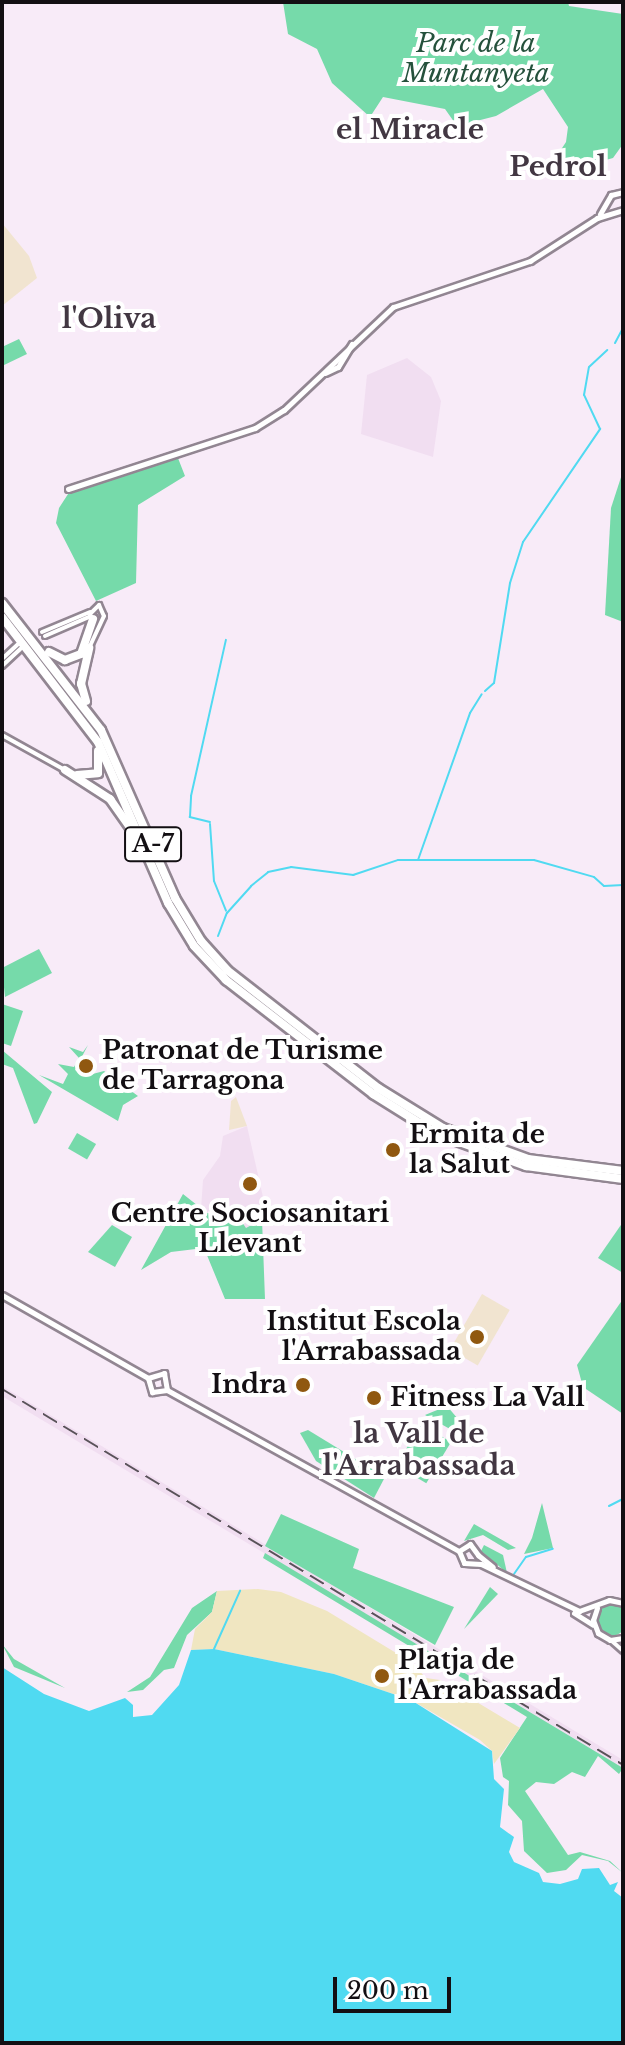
<!DOCTYPE html>
<style>
body{margin:0}
#map{position:relative;width:625px;height:2045px;overflow:hidden;background:#f8ebf8;font-family:"Libre Baskerville",serif}
div>[style]{position:absolute}
[style*='--x']{left:calc(var(--x)*1px);top:calc(var(--y)*1px);width:calc(var(--w)*1px);rotate:calc(var(--a)*1deg)}
.built>*{inset:0;background:#f1def1}
.education>*{inset:0;background:#f1e4d0;transform-origin:0 0}
.green>*{inset:0;background:#76daaa;transform-origin:0 0}
.round{border-radius:50%}
.sand>*{inset:0;background:#f0e6c1}
.water>*{inset:0;background:#50daf1}
.stream>*{height:2px;margin:-1px;padding:0 1px;transform-origin:1px;border-radius:1px;background:#50daf1}
.roads{filter:drop-shadow(2px 0 #928692) drop-shadow(-2px 0 #928692) drop-shadow(0 2px #928692) drop-shadow(0 -2px #928692)}
.tertiary>*{height:4px;margin:-2px;padding:0 2px;transform-origin:2px;border-radius:2px;background:#fff}
.secondary>*{height:5px;margin:-2.5px;padding:0 2.5px;transform-origin:2.5px;border-radius:2.5px;background:#fff}
.motorway>*{height:8px;margin:-4px;padding:0 4px;transform-origin:4px;border-radius:4px;background:#fff}
.rail>*{height:2px;margin-top:-1px;transform-origin:0;background:repeating-linear-gradient(90deg,#595259 0 16px,transparent 0 24px)}
.dots>*{width:22px;height:22px;translate:-50% -50%;box-sizing:border-box;border:4px solid #fff;border-radius:50%}
span{translate:-50% -50%;white-space:nowrap;text-align:center;line-height:1.15;-webkit-text-stroke:8px #fff;paint-order:stroke}
.shield-label span{padding:2px 6px;background:#fff;border:2px solid;border-radius:6px;-webkit-text-stroke-width:0}
.shield-label{font-size:24px;color:#130f13;font-weight:700}
.park-label{font-size:26px;color:#25513c;font-style:italic}
.poi-label{font-size:26px;color:#130f13;font-weight:700}
.left{translate:0 -50%;text-align:left}
.right{translate:-100% -50%;text-align:right}
.neighbourhood-label{font-size:28px;color:#423742;font-weight:700}
.frame{position:absolute;inset:0;border:4px solid #130f13;pointer-events:none}
.scale{position:absolute;left:333px;top:1977px;width:118px;height:36px;box-sizing:border-box;border:4px solid #130f13;border-top:0;padding-left:10px;font-size:24px;line-height:28px;white-space:nowrap;color:#130f13;-webkit-text-stroke:6px #fff;paint-order:stroke}
</style>
<div id="map">
<div class="built">
<div style="clip-path:polygon(407px 358px,431px 377px,441px 401px,433px 457px,361px 434px,367px 375px)"></div>
<div style="clip-path:polygon(247px 1126px,263px 1197px,273px 1214px,246px 1228px,224px 1209px,207px 1213px,201px 1209px,203px 1180px,220px 1156px,223px 1136px)"></div>
<div style="clip-path:polygon(2px 1386px,623px 1760px,623px 1768px,2px 1396px)"></div>
</div>
<div class="education">
<div style="clip-path:polygon(2px 223px,29px 256px,37px 278px,2px 306px)"></div>
<div style="clip-path:polygon(236px 1097px,247px 1126px,229px 1130px,231px 1101px)"></div>
<div style="left:482px;top:1294px;width:32px;height:64px;rotate:30deg"></div>
</div>
<div class="green">
<div style="clip-path:polygon(283px 2px,568px 2px,569px 6px,623px 14px,623px 144px,613px 158px,556px 174px,551px 165px,566px 142px,568px 127px,543px 89px,496px 116px,457px 126px,445px 109px,383px 97px,370px 117px,332px 83px,317px 49px,288px 34px)"></div>
<div style="clip-path:polygon(19px 339px,27px 354px,2px 366px,2px 347px)"></div>
<div style="clip-path:polygon(176px 453px,185px 476px,138px 505px,136px 583px,96px 601px,56px 523px,59px 508px,70px 491px)"></div>
<div style="clip-path:polygon(623px 471px,623px 622px,605px 615px,611px 508px)"></div>
<div style="clip-path:polygon(39px 949px,52px 973px,5px 997px,2px 968px)"></div>
<div style="clip-path:polygon(2px 1004px,23px 1011px,11px 1046px,2px 1043px)"></div>
<div style="clip-path:polygon(88px 1045px,75px 1070px,85px 1076px,104px 1071px,138px 1096px,123px 1105px,118px 1121px,39px 1075px,63px 1084px,68px 1074px,58px 1064px,74px 1067px,79px 1058px,69px 1047px,83px 1052px)"></div>
<div style="clip-path:polygon(2px 1050px,52px 1092px,37px 1123px,34px 1124px,13px 1068px,2px 1064px)"></div>
<div style="left:77px;top:1133px;width:22px;height:18px;rotate:30deg"></div>
<div style="clip-path:polygon(183px 1194px,207px 1213px,235px 1212px,246px 1228px,262px 1219px,265px 1299px,225px 1299px,204px 1248px,171px 1252px,141px 1270px)"></div>
<div style="clip-path:polygon(623px 1222px,623px 1273px,598px 1258px)"></div>
<div style="clip-path:polygon(112px 1225px,132px 1237px,115px 1267px,88px 1252px)"></div>
<div style="clip-path:polygon(623px 1299px,623px 1414px,583px 1387px,577px 1365px)"></div>
<div style="clip-path:polygon(447px 1406px,458px 1419px,457px 1433px,425px 1415px)"></div>
<div style="left:421px;top:1424px;width:35px;height:48px;rotate:31deg"></div>
<div style="clip-path:polygon(308px 1430px,385px 1477px,374px 1498px,316px 1461px,300px 1433px)"></div>
<div style="clip-path:polygon(542px 1503px,553px 1548px,524px 1554px,532px 1538px)"></div>
<div style="clip-path:polygon(281px 1514px,359px 1549px,353px 1568px,454px 1607px,435px 1645px,265px 1546px)"></div>
<div style="clip-path:polygon(474px 1524px,516px 1548px,508px 1550px,483px 1535px,464px 1541px)"></div>
<div style="clip-path:polygon(484px 1545px,503px 1555px,507px 1573px,481px 1551px)"></div>
<div style="clip-path:polygon(265px 1553px,623px 1768px,619px 1774px,598px 1756px,585px 1777px,572px 1772px,554px 1784px,536px 1782px,525px 1791px,568px 1855px,580px 1852px,610px 1861px,623px 1873px,608px 1861px,582px 1855px,566px 1870px,547px 1873px,524px 1851px,522px 1821px,508px 1805px,509px 1781px,503px 1777px,500px 1758px,527px 1717px,263px 1558px)"></div>
<div style="clip-path:polygon(490px 1587px,498px 1594px,464px 1629px)"></div>
<div style="clip-path:polygon(217px 1591px,212px 1612px,187px 1635px,174px 1668px,164px 1670px,143px 1690px,127px 1692px,150px 1677px,192px 1608px)"></div>
<div class="round" style="left:595px;top:1604px;width:32px;height:32px"></div>
<div style="clip-path:polygon(2px 1644px,14px 1659px,65px 1688px,14px 1667px)"></div>
</div>
<div class="sand">
<div style="clip-path:polygon(258px 1589px,281px 1592px,327px 1611px,411px 1662px,426px 1678px,440px 1680px,520px 1728px,494px 1764px,492px 1751px,480px 1740px,411px 1700px,334px 1674px,214px 1649px,191px 1650px,195px 1629px,212px 1612px,217px 1591px)"></div>
</div>
<div class="water">
<div style="clip-path:polygon(214px 1649px,334px 1674px,411px 1700px,492px 1751px,494px 1779px,504px 1789px,500px 1827px,514px 1837px,509px 1852px,514px 1862px,539px 1873px,543px 1882px,560px 1884px,578px 1879px,582px 1869px,599px 1868px,610px 1885px,618px 1882px,614px 1891px,623px 1898px,623px 2043px,2px 2043px,2px 1667px,44px 1694px,89px 1711px,125px 1698px,133px 1705px,133px 1717px,152px 1715px,179px 1685px,191px 1650px)"></div>
</div>
<div class="stream">
<div style="--x:615;--y:343;--w:17;--a:-62"></div>
<div style="--x:485;--y:691;--w:12;--a:-42"></div>
<div style="--x:494;--y:683;--w:101;--a:-80.9"></div>
<div style="--x:510;--y:583;--w:43;--a:-72.4"></div>
<div style="--x:523;--y:542;--w:137;--a:-55.7"></div>
<div style="--x:600;--y:429;--w:38;--a:-115"></div>
<div style="--x:584;--y:395;--w:28;--a:-80"></div>
<div style="--x:589;--y:367;--w:25;--a:-43"></div>
<div style="--x:210;--y:822;--w:21;--a:-166"></div>
<div style="--x:190;--y:817;--w:21;--a:-87"></div>
<div style="--x:191;--y:796;--w:160;--a:-77.4"></div>
<div style="--x:210;--y:824;--w:57;--a:86"></div>
<div style="--x:214;--y:881;--w:32;--a:68"></div>
<div style="--x:418;--y:860;--w:156;--a:-70.5"></div>
<div style="--x:470;--y:713;--w:22;--a:-58"></div>
<div style="--x:218;--y:936;--w:25;--a:-69"></div>
<div style="--x:227;--y:913;--w:36;--a:-48"></div>
<div style="--x:251;--y:886;--w:22;--a:-39"></div>
<div style="--x:268;--y:872;--w:24;--a:-12"></div>
<div style="--x:291;--y:867;--w:63;--a:7.4"></div>
<div style="--x:353;--y:875;--w:47;--a:-18.4"></div>
<div style="--x:398;--y:860;--w:136;--a:0"></div>
<div style="--x:534;--y:860;--w:62;--a:15.8"></div>
<div style="--x:594;--y:877;--w:13;--a:42"></div>
<div style="--x:604;--y:886;--w:19;--a:-3"></div>
<div style="--x:609;--y:1506;--w:16;--a:-27"></div>
<div style="--x:514;--y:1574;--w:21;--a:-55"></div>
<div style="--x:526;--y:1557;--w:28;--a:-17"></div>
<div style="--x:214;--y:1649;--w:64;--a:-65.9"></div>
</div>
<div class="roads">
<div class="tertiary">
<div style="--x:90;--y:614;--w:13;--a:-45"></div>
<div style="--x:99;--y:605;--w:12;--a:66"></div>
<div style="--x:42;--y:632;--w:52;--a:-22.6"></div>
<div style="--x:45;--y:636;--w:50;--a:-23.5"></div>
<div style="--x:90;--y:646;--w:33;--a:-65"></div>
<div style="--x:2;--y:659;--w:21;--a:-43"></div>
<div style="--x:2;--y:666;--w:25;--a:-43"></div>
<div style="--x:2;--y:735;--w:72;--a:29.1"></div>
<div style="--x:612;--y:1641;--w:15;--a:42"></div>
</div>
<div class="secondary">
<div style="--x:600;--y:214;--w:22;--a:-60"></div>
<div style="--x:611;--y:195;--w:12;--a:-14"></div>
<div style="--x:325;--y:373;--w:14;--a:-25"></div>
<div style="--x:338;--y:367;--w:27;--a:-59"></div>
<div style="--x:68;--y:489;--w:197;--a:-18.1"></div>
<div style="--x:255;--y:428;--w:34;--a:-32"></div>
<div style="--x:284;--y:410;--w:150;--a:-43.4"></div>
<div style="--x:393;--y:307;--w:145;--a:-18.6"></div>
<div style="--x:530;--y:261;--w:80;--a:-32.7"></div>
<div style="--x:597;--y:218;--w:27;--a:-17"></div>
<div style="--x:2;--y:1295;--w:168;--a:29.6"></div>
<div style="--x:148;--y:1378;--w:17;--a:-17"></div>
<div style="--x:164;--y:1373;--w:17;--a:80"></div>
<div style="--x:148;--y:1378;--w:15;--a:74"></div>
<div style="--x:152;--y:1392;--w:15;--a:-8"></div>
<div style="--x:167;--y:1390;--w:333;--a:28.9"></div>
<div style="--x:459;--y:1551;--w:13;--a:67"></div>
<div style="--x:464;--y:1563;--w:17;--a:3"></div>
<div style="--x:481;--y:1564;--w:109;--a:25.6"></div>
<div style="--x:579;--y:1611;--w:32;--a:-20"></div>
<div style="--x:609;--y:1600;--w:14;--a:12"></div>
<div style="--x:459;--y:1551;--w:13;--a:-32"></div>
<div style="--x:470;--y:1544;--w:14;--a:54"></div>
<div style="--x:478;--y:1555;--w:19;--a:39"></div>
<div style="--x:597;--y:1608;--w:13;--a:108"></div>
<div style="--x:593;--y:1620;--w:14;--a:69"></div>
<div style="--x:598;--y:1633;--w:14;--a:30"></div>
<div style="--x:610;--y:1640;--w:13;--a:-9"></div>
<div style="--x:574;--y:1613;--w:22;--a:32"></div>
</div>
<div class="motorway">
<div style="--x:2;--y:603;--w:161;--a:52.1"></div>
<div style="--x:101;--y:730;--w:184;--a:66.2"></div>
<div style="--x:175;--y:898;--w:50;--a:58.8"></div>
<div style="--x:201;--y:941;--w:39;--a:48"></div>
<div style="--x:227;--y:970;--w:192;--a:38"></div>
<div style="--x:378;--y:1088;--w:76;--a:31.6"></div>
<div style="--x:443;--y:1128;--w:90;--a:20"></div>
<div style="--x:528;--y:1159;--w:96;--a:7.2"></div>
<div style="--x:2;--y:617;--w:158;--a:52.5"></div>
<div style="--x:98;--y:742;--w:176;--a:66.5"></div>
<div style="--x:168;--y:903;--w:50;--a:58.8"></div>
<div style="--x:194;--y:946;--w:47;--a:46.7"></div>
<div style="--x:226;--y:980;--w:186;--a:37.8"></div>
<div style="--x:373;--y:1094;--w:75;--a:32"></div>
<div style="--x:437;--y:1134;--w:95;--a:19.8"></div>
<div style="--x:526;--y:1166;--w:98;--a:7.6"></div>
<div style="--x:49;--y:652;--w:18;--a:27"></div>
<div style="--x:65;--y:660;--w:17;--a:-21"></div>
<div style="--x:81;--y:654;--w:37;--a:-71"></div>
<div style="--x:86;--y:701;--w:18;--a:-106"></div>
<div style="--x:81;--y:684;--w:37;--a:-77"></div>
<div style="--x:65;--y:770;--w:54;--a:32.8"></div>
<div style="--x:110;--y:799;--w:45;--a:54.9"></div>
<div style="--x:77;--y:775;--w:21;--a:-5"></div>
<div style="--x:98;--y:773;--w:22;--a:-90"></div>
</div>
</div>
<div class="rail">
<div style="--x:2;--y:1389;--w:726;--a:31.19"></div>
</div>
<div class="dots">
<div style="left:86px;top:1066px;background:#905810"></div>
<div style="left:393px;top:1150px;background:#905810"></div>
<div style="left:250px;top:1184px;background:#905810"></div>
<div style="left:477px;top:1337px;background:#905810"></div>
<div style="left:303px;top:1385px;background:#905810"></div>
<div style="left:374px;top:1398px;background:#905810"></div>
<div style="left:382px;top:1676px;background:#905810"></div>
</div>
<div class="shield-label">
<span style="left:153px;top:844px">A-7</span>
</div>
<div class="park-label">
<span style="left:476px;top:59px">Parc de la<br>Muntanyeta</span>
</div>
<div class="poi-label">
<span class="left" style="left:102px;top:1066px">Patronat de Turisme<br>de Tarragona</span>
<span class="left" style="left:409px;top:1150px">Ermita de<br>la Salut</span>
<span style="left:250px;top:1229px">Centre Sociosanitari<br>Llevant</span>
<span class="right" style="left:461px;top:1337px">Institut Escola<br>l'Arrabassada</span>
<span class="right" style="left:287px;top:1385px">Indra</span>
<span class="left" style="left:390px;top:1398px">Fitness La Vall</span>
<span class="left" style="left:398px;top:1676px">Platja de<br>l'Arrabassada</span>
</div>
<div class="neighbourhood-label">
<span style="left:410px;top:130px">el Miracle</span>
<span style="left:558px;top:167px">Pedrol</span>
<span style="left:109px;top:319px">l'Oliva</span>
<span style="left:419px;top:1450px">la Vall de<br>l'Arrabassada</span>
</div>
<div class="frame"></div>
<div class="scale">200 m</div>
</div>
